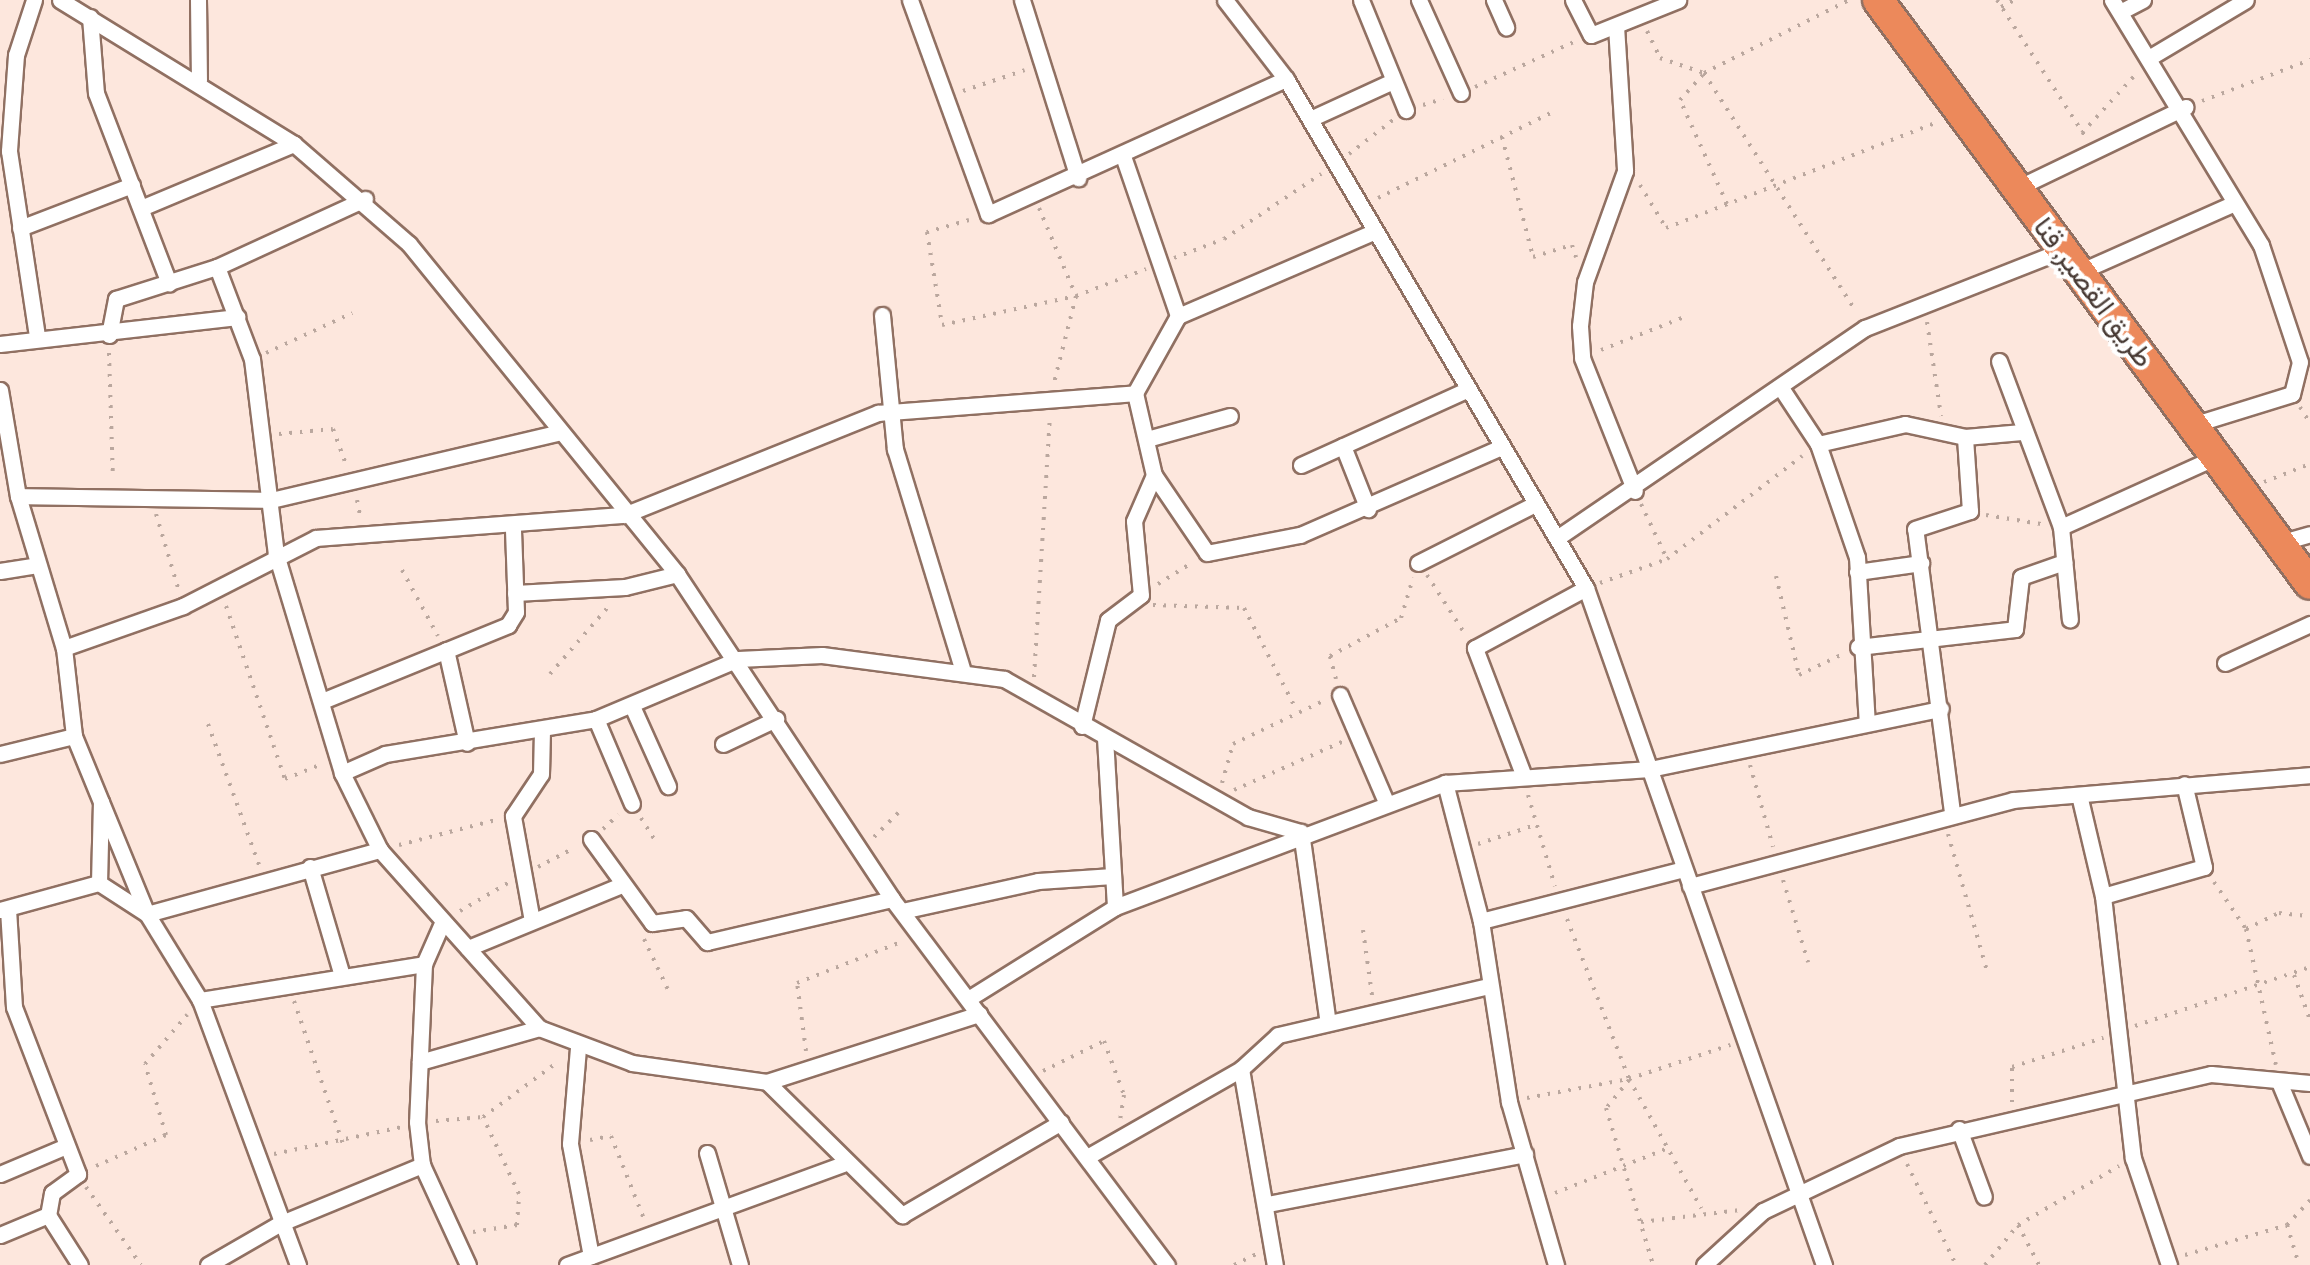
<!DOCTYPE html>
<meta charset="utf-8">
<style>
body{margin:0}
#map{position:relative;width:2310px;height:1265px;overflow:hidden;background:#fde7dd;font-family:"PT Sans Narrow",Vazirmatn,sans-serif}
div>[style]{position:absolute}
[style*='--x']{left:calc(var(--x)*1px);top:calc(var(--y)*1px);width:calc(var(--w)*1px);rotate:calc(var(--a)*1deg)}
.path>*{height:4px;margin-top:-2px;transform-origin:0;background:repeating-linear-gradient(90deg,#baa79e 0 2.5px,transparent 0 10.5px)}
.roads{filter:drop-shadow(2px 0 #907062) drop-shadow(-2px 0 #907062) drop-shadow(0 2px #907062) drop-shadow(0 -2px #907062)}
.street>*{height:15px;margin:-7.5px;padding:0 7.5px;transform-origin:7.5px;border-radius:7.5px;background:#fff}
.highway>*{height:30px;margin:-15px;padding:0 15px;transform-origin:15px;border-radius:15px;background:#ec895b}
span{translate:-50% -50%;white-space:nowrap;text-align:center;line-height:1.15;-webkit-text-stroke:8px #fff;paint-order:stroke}
.street-label{font-size:28px;color:#473933}
</style>
<div id="map">
<div class="path">
<div style="--x:1997;--y:0;--w:162;--a:57.1"></div>
<div style="--x:2001;--y:7;--w:16;--a:-27"></div>
<div style="--x:1647;--y:31;--w:30;--a:64"></div>
<div style="--x:1660;--y:58;--w:46;--a:18.8"></div>
<div style="--x:1704;--y:73;--w:283;--a:57.5"></div>
<div style="--x:1475;--y:87;--w:111;--a:-24.5"></div>
<div style="--x:963;--y:91;--w:65;--a:-18.7"></div>
<div style="--x:2202;--y:101;--w:116;--a:-20.8"></div>
<div style="--x:1423;--y:105;--w:21;--a:-17"></div>
<div style="--x:2082;--y:133;--w:80;--a:-47.5"></div>
<div style="--x:1502;--y:137;--w:124;--a:75.5"></div>
<div style="--x:1533;--y:257;--w:41;--a:-17.1"></div>
<div style="--x:1572;--y:245;--w:13;--a:72"></div>
<div style="--x:1349;--y:154;--w:56;--a:-37.7"></div>
<div style="--x:1640;--y:185;--w:50;--a:58.8"></div>
<div style="--x:1666;--y:228;--w:290;--a:-21.3"></div>
<div style="--x:1378;--y:198;--w:195;--a:-26.2"></div>
<div style="--x:1727;--y:204;--w:114;--a:-114.3"></div>
<div style="--x:1680;--y:100;--w:36;--a:-48"></div>
<div style="--x:1704;--y:73;--w:162;--a:-26.7"></div>
<div style="--x:1039;--y:208;--w:95;--a:67.2"></div>
<div style="--x:1076;--y:296;--w:90;--a:104.2"></div>
<div style="--x:969;--y:220;--w:44;--a:164.1"></div>
<div style="--x:927;--y:232;--w:94;--a:80.8"></div>
<div style="--x:942;--y:325;--w:137;--a:-12.2"></div>
<div style="--x:1076;--y:296;--w:75;--a:-21.1"></div>
<div style="--x:1174;--y:258;--w:53;--a:-20.8"></div>
<div style="--x:1224;--y:239;--w:117;--a:-33.8"></div>
<div style="--x:1927;--y:322;--w:95;--a:81.5"></div>
<div style="--x:1601;--y:350;--w:92;--a:-21.6"></div>
<div style="--x:109;--y:353;--w:126;--a:88.2"></div>
<div style="--x:266;--y:353;--w:95;--a:-24.9"></div>
<div style="--x:2300;--y:407;--w:19;--a:58"></div>
<div style="--x:279;--y:434;--w:54;--a:-5.3"></div>
<div style="--x:333;--y:429;--w:40;--a:69.8"></div>
<div style="--x:2264;--y:482;--w:49;--a:-21.4"></div>
<div style="--x:357;--y:500;--w:20;--a:79"></div>
<div style="--x:1641;--y:504;--w:61;--a:64.7"></div>
<div style="--x:156;--y:514;--w:80;--a:73.4"></div>
<div style="--x:1986;--y:515;--w:56;--a:9.3"></div>
<div style="--x:402;--y:570;--w:75;--a:61.4"></div>
<div style="--x:1427;--y:575;--w:70;--a:57.2"></div>
<div style="--x:1776;--y:576;--w:102;--a:76.9"></div>
<div style="--x:1799;--y:675;--w:51;--a:-25.6"></div>
<div style="--x:1600;--y:583;--w:71;--a:-19.7"></div>
<div style="--x:1667;--y:559;--w:170;--a:-37.3"></div>
<div style="--x:1158;--y:584;--w:40;--a:-32"></div>
<div style="--x:1153;--y:605;--w:91;--a:1.9"></div>
<div style="--x:1244;--y:608;--w:114;--a:62.8"></div>
<div style="--x:226;--y:606;--w:183;--a:71.2"></div>
<div style="--x:285;--y:779;--w:37;--a:-22"></div>
<div style="--x:550;--y:674;--w:90;--a:-49.1"></div>
<div style="--x:1034;--y:677;--w:260;--a:-86.5"></div>
<div style="--x:1336;--y:679;--w:24;--a:-105"></div>
<div style="--x:1330;--y:656;--w:81;--a:-28.2"></div>
<div style="--x:1401;--y:618;--w:42;--a:-73.3"></div>
<div style="--x:208;--y:724;--w:150;--a:70.1"></div>
<div style="--x:1750;--y:765;--w:85;--a:74.3"></div>
<div style="--x:1222;--y:783;--w:41;--a:-74.2"></div>
<div style="--x:1233;--y:744;--w:100;--a:-25.5"></div>
<div style="--x:1234;--y:790;--w:120;--a:-24"></div>
<div style="--x:1528;--y:795;--w:95;--a:73.5"></div>
<div style="--x:641;--y:818;--w:31;--a:58"></div>
<div style="--x:603;--y:829;--w:21;--a:-43"></div>
<div style="--x:1948;--y:834;--w:146;--a:74.1"></div>
<div style="--x:874;--y:837;--w:38;--a:-45"></div>
<div style="--x:1478;--y:844;--w:60;--a:-18.4"></div>
<div style="--x:399;--y:845;--w:100;--a:-14.5"></div>
<div style="--x:538;--y:867;--w:41;--a:-27.8"></div>
<div style="--x:1783;--y:880;--w:86;--a:73"></div>
<div style="--x:2214;--y:882;--w:57;--a:55.8"></div>
<div style="--x:2246;--y:929;--w:139;--a:77.6"></div>
<div style="--x:460;--y:911;--w:56;--a:-30.3"></div>
<div style="--x:1567;--y:919;--w:172;--a:68.8"></div>
<div style="--x:1629;--y:1079;--w:148;--a:60.8"></div>
<div style="--x:2246;--y:929;--w:37;--a:-26"></div>
<div style="--x:2279;--y:913;--w:31;--a:6"></div>
<div style="--x:1363;--y:930;--w:66;--a:82.1"></div>
<div style="--x:644;--y:939;--w:61;--a:64.7"></div>
<div style="--x:2294;--y:975;--w:48;--a:70.4"></div>
<div style="--x:294;--y:1001;--w:151;--a:71.1"></div>
<div style="--x:2135;--y:1026;--w:185;--a:-18.6"></div>
<div style="--x:806;--y:1051;--w:69;--a:-97.5"></div>
<div style="--x:797;--y:983;--w:112;--a:-21.5"></div>
<div style="--x:1043;--y:1071;--w:68;--a:-26.2"></div>
<div style="--x:1104;--y:1041;--w:58;--a:69.7"></div>
<div style="--x:1124;--y:1095;--w:25;--a:99"></div>
<div style="--x:1629;--y:1080;--w:36;--a:129"></div>
<div style="--x:1606;--y:1108;--w:164;--a:73.3"></div>
<div style="--x:1527;--y:1098;--w:104;--a:-10.6"></div>
<div style="--x:1629;--y:1079;--w:107;--a:-18.6"></div>
<div style="--x:2012;--y:1102;--w:35;--a:-90"></div>
<div style="--x:2012;--y:1067;--w:96;--a:-17.7"></div>
<div style="--x:436;--y:1121;--w:47;--a:-4.9"></div>
<div style="--x:483;--y:1117;--w:93;--a:-36.3"></div>
<div style="--x:590;--y:1140;--w:21;--a:-11"></div>
<div style="--x:611;--y:1136;--w:89;--a:68.3"></div>
<div style="--x:274;--y:1154;--w:131;--a:-11.9"></div>
<div style="--x:1907;--y:1164;--w:112;--a:64.1"></div>
<div style="--x:96;--y:1166;--w:77;--a:-23.9"></div>
<div style="--x:166;--y:1135;--w:74;--a:-106.5"></div>
<div style="--x:145;--y:1064;--w:65;--a:-49.4"></div>
<div style="--x:86;--y:1187;--w:95;--a:54.8"></div>
<div style="--x:1555;--y:1193;--w:125;--a:-21.6"></div>
<div style="--x:1641;--y:1222;--w:100;--a:-6.9"></div>
<div style="--x:2018;--y:1225;--w:45;--a:62.3"></div>
<div style="--x:2287;--y:1225;--w:42;--a:73.3"></div>
<div style="--x:473;--y:1232;--w:45;--a:-9"></div>
<div style="--x:517;--y:1225;--w:31;--a:-86"></div>
<div style="--x:519;--y:1194;--w:85;--a:-115.1"></div>
<div style="--x:2185;--y:1255;--w:106;--a:-16.4"></div>
<div style="--x:2287;--y:1225;--w:34;--a:-47"></div>
<div style="--x:1234;--y:1265;--w:25;--a:-26"></div>
<div style="--x:1985;--y:1265;--w:52;--a:-50.5"></div>
<div style="--x:2018;--y:1225;--w:117;--a:-30.3"></div>
</div>
<div class="roads">
<div class="street">
<div style="--x:34;--y:0;--w:58;--a:108.1"></div>
<div style="--x:16;--y:55;--w:96;--a:94.2"></div>
<div style="--x:9;--y:151;--w:188;--a:81.4"></div>
<div style="--x:60;--y:0;--w:275;--a:31.6"></div>
<div style="--x:294;--y:144;--w:152;--a:41"></div>
<div style="--x:409;--y:244;--w:425;--a:50.9"></div>
<div style="--x:677;--y:574;--w:390;--a:56.5"></div>
<div style="--x:892;--y:899;--w:458;--a:53.1"></div>
<div style="--x:198;--y:0;--w:80;--a:89.3"></div>
<div style="--x:910;--y:0;--w:228;--a:70"></div>
<div style="--x:988;--y:214;--w:327;--a:-24.4"></div>
<div style="--x:1022;--y:0;--w:187;--a:72.5"></div>
<div style="--x:1225;--y:0;--w:100;--a:52.3"></div>
<div style="--x:1286;--y:79;--w:591;--a:59.49"></div>
<div style="--x:1586;--y:588;--w:718;--a:70.63"></div>
<div style="--x:1361;--y:0;--w:119;--a:67.8"></div>
<div style="--x:1419;--y:0;--w:102;--a:65.7"></div>
<div style="--x:1494;--y:0;--w:30;--a:66"></div>
<div style="--x:1573;--y:0;--w:39;--a:63"></div>
<div style="--x:1591;--y:35;--w:94;--a:-21.9"></div>
<div style="--x:2112;--y:0;--w:287;--a:58.7"></div>
<div style="--x:2261;--y:245;--w:123;--a:71.6"></div>
<div style="--x:2300;--y:362;--w:33;--a:104"></div>
<div style="--x:2292;--y:394;--w:105;--a:162.8"></div>
<div style="--x:2120;--y:12;--w:26;--a:-28"></div>
<div style="--x:90;--y:17;--w:76;--a:85.5"></div>
<div style="--x:96;--y:93;--w:204;--a:69"></div>
<div style="--x:1616;--y:26;--w:145;--a:86.4"></div>
<div style="--x:1625;--y:171;--w:118;--a:109.8"></div>
<div style="--x:1585;--y:282;--w:44;--a:96.5"></div>
<div style="--x:1580;--y:326;--w:32;--a:86"></div>
<div style="--x:1582;--y:358;--w:143;--a:68.3"></div>
<div style="--x:2152;--y:56;--w:109;--a:-30.8"></div>
<div style="--x:1310;--y:119;--w:91;--a:-24.6"></div>
<div style="--x:1123;--y:156;--w:169;--a:71"></div>
<div style="--x:2017;--y:188;--w:187;--a:-25.7"></div>
<div style="--x:141;--y:208;--w:166;--a:-22.7"></div>
<div style="--x:20;--y:228;--w:120;--a:-21"></div>
<div style="--x:1373;--y:232;--w:212;--a:156.7"></div>
<div style="--x:1178;--y:316;--w:88;--a:119.2"></div>
<div style="--x:1135;--y:393;--w:84;--a:77"></div>
<div style="--x:1154;--y:475;--w:94;--a:55.8"></div>
<div style="--x:1207;--y:553;--w:95;--a:-11"></div>
<div style="--x:1300;--y:535;--w:217;--a:-23.6"></div>
<div style="--x:217;--y:267;--w:98;--a:69.2"></div>
<div style="--x:252;--y:359;--w:196;--a:83"></div>
<div style="--x:276;--y:554;--w:229;--a:73.2"></div>
<div style="--x:342;--y:773;--w:86;--a:63.7"></div>
<div style="--x:380;--y:850;--w:239;--a:48.2"></div>
<div style="--x:539;--y:1028;--w:99;--a:20.6"></div>
<div style="--x:632;--y:1063;--w:136;--a:8"></div>
<div style="--x:767;--y:1082;--w:223;--a:-17.8"></div>
<div style="--x:2079;--y:272;--w:165;--a:-23.9"></div>
<div style="--x:882;--y:315;--w:135;--a:84.5"></div>
<div style="--x:895;--y:449;--w:229;--a:73"></div>
<div style="--x:109;--y:335;--w:37;--a:-79"></div>
<div style="--x:116;--y:299;--w:106;--a:-17.6"></div>
<div style="--x:217;--y:267;--w:163;--a:-24.7"></div>
<div style="--x:0;--y:344;--w:239;--a:-6.5"></div>
<div style="--x:1999;--y:361;--w:177;--a:69.5"></div>
<div style="--x:2061;--y:527;--w:93;--a:84.5"></div>
<div style="--x:0;--y:390;--w:108;--a:80.4"></div>
<div style="--x:18;--y:496;--w:159;--a:73.2"></div>
<div style="--x:64;--y:648;--w:89;--a:83.5"></div>
<div style="--x:74;--y:736;--w:192;--a:67.7"></div>
<div style="--x:147;--y:914;--w:101;--a:58.4"></div>
<div style="--x:200;--y:1000;--w:283;--a:69.7"></div>
<div style="--x:1783;--y:391;--w:64;--a:56.6"></div>
<div style="--x:1818;--y:444;--w:120;--a:71"></div>
<div style="--x:1857;--y:557;--w:166;--a:86.6"></div>
<div style="--x:1147;--y:439;--w:86;--a:-15.5"></div>
<div style="--x:1818;--y:444;--w:89;--a:-12.9"></div>
<div style="--x:1905;--y:424;--w:61;--a:12.2"></div>
<div style="--x:1965;--y:437;--w:57;--a:-5"></div>
<div style="--x:1343;--y:446;--w:68;--a:68.4"></div>
<div style="--x:1301;--y:465;--w:181;--a:-24.4"></div>
<div style="--x:18;--y:496;--w:253;--a:0.9"></div>
<div style="--x:271;--y:500;--w:293;--a:-13.2"></div>
<div style="--x:2061;--y:527;--w:170;--a:-24.3"></div>
<div style="--x:1557;--y:538;--w:373;--a:-34.3"></div>
<div style="--x:1865;--y:328;--w:213;--a:-21.5"></div>
<div style="--x:2279;--y:543;--w:32;--a:-16"></div>
<div style="--x:1418;--y:563;--w:131;--a:-26.8"></div>
<div style="--x:0;--y:571;--w:36;--a:-9"></div>
<div style="--x:1857;--y:572;--w:65;--a:-8"></div>
<div style="--x:515;--y:593;--w:110;--a:-3.1"></div>
<div style="--x:625;--y:587;--w:54;--a:-14"></div>
<div style="--x:1858;--y:647;--w:158;--a:-6.5"></div>
<div style="--x:2015;--y:629;--w:52;--a:-83.4"></div>
<div style="--x:2021;--y:577;--w:46;--a:-19.2"></div>
<div style="--x:64;--y:648;--w:126;--a:-19.4"></div>
<div style="--x:183;--y:606;--w:149;--a:-27.1"></div>
<div style="--x:316;--y:538;--w:309;--a:-4.3"></div>
<div style="--x:624;--y:515;--w:274;--a:-21.9"></div>
<div style="--x:878;--y:413;--w:258;--a:-4.4"></div>
<div style="--x:446;--y:650;--w:95;--a:77.3"></div>
<div style="--x:2225;--y:663;--w:94;--a:-24.6"></div>
<div style="--x:1340;--y:695;--w:116;--a:66.7"></div>
<div style="--x:327;--y:699;--w:196;--a:-22.2"></div>
<div style="--x:508;--y:625;--w:15;--a:-58"></div>
<div style="--x:516;--y:612;--w:82;--a:-92.1"></div>
<div style="--x:632;--y:706;--w:88;--a:65.8"></div>
<div style="--x:596;--y:719;--w:92;--a:67"></div>
<div style="--x:1082;--y:726;--w:109;--a:-76.2"></div>
<div style="--x:1108;--y:620;--w:41;--a:-37.1"></div>
<div style="--x:1141;--y:595;--w:74;--a:-95.4"></div>
<div style="--x:1134;--y:521;--w:50;--a:-66.5"></div>
<div style="--x:1105;--y:738;--w:169;--a:86.6"></div>
<div style="--x:723;--y:744;--w:59;--a:-25.3"></div>
<div style="--x:0;--y:754;--w:76;--a:-13.7"></div>
<div style="--x:342;--y:773;--w:47;--a:-23.8"></div>
<div style="--x:385;--y:754;--w:214;--a:-9.4"></div>
<div style="--x:596;--y:719;--w:154;--a:-22.9"></div>
<div style="--x:738;--y:659;--w:84;--a:-2.7"></div>
<div style="--x:822;--y:655;--w:184;--a:7.5"></div>
<div style="--x:1004;--y:679;--w:280;--a:29.5"></div>
<div style="--x:1248;--y:817;--w:54;--a:16.1"></div>
<div style="--x:1523;--y:774;--w:135;--a:-110.9"></div>
<div style="--x:1475;--y:648;--w:126;--a:-28.4"></div>
<div style="--x:1445;--y:783;--w:143;--a:75.4"></div>
<div style="--x:1481;--y:921;--w:183;--a:81.2"></div>
<div style="--x:1509;--y:1102;--w:170;--a:73.9"></div>
<div style="--x:2080;--y:799;--w:100;--a:76.7"></div>
<div style="--x:2103;--y:896;--w:264;--a:83.5"></div>
<div style="--x:2133;--y:1158;--w:113;--a:71.4"></div>
<div style="--x:1952;--y:812;--w:285;--a:-97.4"></div>
<div style="--x:1915;--y:529;--w:58;--a:-18.1"></div>
<div style="--x:1970;--y:511;--w:74;--a:-93.9"></div>
<div style="--x:1301;--y:832;--w:188;--a:82"></div>
<div style="--x:591;--y:839;--w:104;--a:54"></div>
<div style="--x:652;--y:923;--w:34;--a:-8"></div>
<div style="--x:686;--y:918;--w:32;--a:49"></div>
<div style="--x:707;--y:942;--w:190;--a:-13.1"></div>
<div style="--x:310;--y:867;--w:114;--a:73.6"></div>
<div style="--x:99;--y:883;--w:81;--a:-88.6"></div>
<div style="--x:1690;--y:886;--w:334;--a:-14.9"></div>
<div style="--x:2013;--y:800;--w:298;--a:-4.8"></div>
<div style="--x:2103;--y:896;--w:105;--a:-16"></div>
<div style="--x:2204;--y:867;--w:85;--a:-103.5"></div>
<div style="--x:8;--y:909;--w:98;--a:86.5"></div>
<div style="--x:14;--y:1007;--w:179;--a:69"></div>
<div style="--x:78;--y:1174;--w:32;--a:144"></div>
<div style="--x:52;--y:1193;--w:22;--a:100"></div>
<div style="--x:48;--y:1215;--w:59;--a:57.4"></div>
<div style="--x:0;--y:910;--w:103;--a:-15.3"></div>
<div style="--x:99;--y:883;--w:57;--a:32.9"></div>
<div style="--x:147;--y:914;--w:242;--a:-15.4"></div>
<div style="--x:902;--y:911;--w:139;--a:-12.4"></div>
<div style="--x:1038;--y:881;--w:75;--a:-3.8"></div>
<div style="--x:443;--y:921;--w:47;--a:113.8"></div>
<div style="--x:424;--y:964;--w:158;--a:92.5"></div>
<div style="--x:417;--y:1122;--w:43;--a:83.4"></div>
<div style="--x:422;--y:1165;--w:110;--a:65.3"></div>
<div style="--x:532;--y:921;--w:107;--a:-100.3"></div>
<div style="--x:513;--y:816;--w:50;--a:-56.3"></div>
<div style="--x:541;--y:774;--w:44;--a:-88.7"></div>
<div style="--x:1481;--y:921;--w:209;--a:-14.4"></div>
<div style="--x:468;--y:948;--w:163;--a:-22.3"></div>
<div style="--x:968;--y:999;--w:173;--a:-32"></div>
<div style="--x:1115;--y:907;--w:353;--a:-20.6"></div>
<div style="--x:1445;--y:783;--w:205;--a:-3.9"></div>
<div style="--x:1650;--y:769;--w:297;--a:-11.7"></div>
<div style="--x:200;--y:1000;--w:227;--a:-9.1"></div>
<div style="--x:578;--y:1048;--w:96;--a:94.8"></div>
<div style="--x:570;--y:1144;--w:114;--a:79.4"></div>
<div style="--x:420;--y:1062;--w:124;--a:-15.9"></div>
<div style="--x:1241;--y:1069;--w:199;--a:80.2"></div>
<div style="--x:767;--y:1082;--w:190;--a:44.6"></div>
<div style="--x:902;--y:1215;--w:184;--a:-30.3"></div>
<div style="--x:2280;--y:1084;--w:78;--a:67.4"></div>
<div style="--x:1959;--y:1129;--w:72;--a:69.8"></div>
<div style="--x:707;--y:1153;--w:117;--a:73.6"></div>
<div style="--x:1087;--y:1157;--w:177;--a:-29.7"></div>
<div style="--x:1241;--y:1069;--w:50;--a:-42.6"></div>
<div style="--x:1278;--y:1035;--w:217;--a:-13.1"></div>
<div style="--x:0;--y:1174;--w:69;--a:-22.9"></div>
<div style="--x:1268;--y:1204;--w:262;--a:-11"></div>
<div style="--x:0;--y:1235;--w:52;--a:-22.6"></div>
<div style="--x:208;--y:1265;--w:82;--a:-30"></div>
<div style="--x:279;--y:1224;--w:155;--a:-22.4"></div>
<div style="--x:567;--y:1265;--w:294;--a:-20.1"></div>
<div style="--x:1704;--y:1265;--w:80;--a:-42.5"></div>
<div style="--x:1763;--y:1211;--w:151;--a:-25.5"></div>
<div style="--x:1899;--y:1146;--w:320;--a:-13"></div>
<div style="--x:2211;--y:1074;--w:99;--a:5.2"></div>
</div>
<div class="highway">
<div style="--x:1878;--y:0;--w:726;--a:53.51"></div>
</div>
</div>
<div class="street-label">
<span style="left:2094px;top:292px;rotate:53deg">طريق القصير, قنا</span>
</div>
</div>
